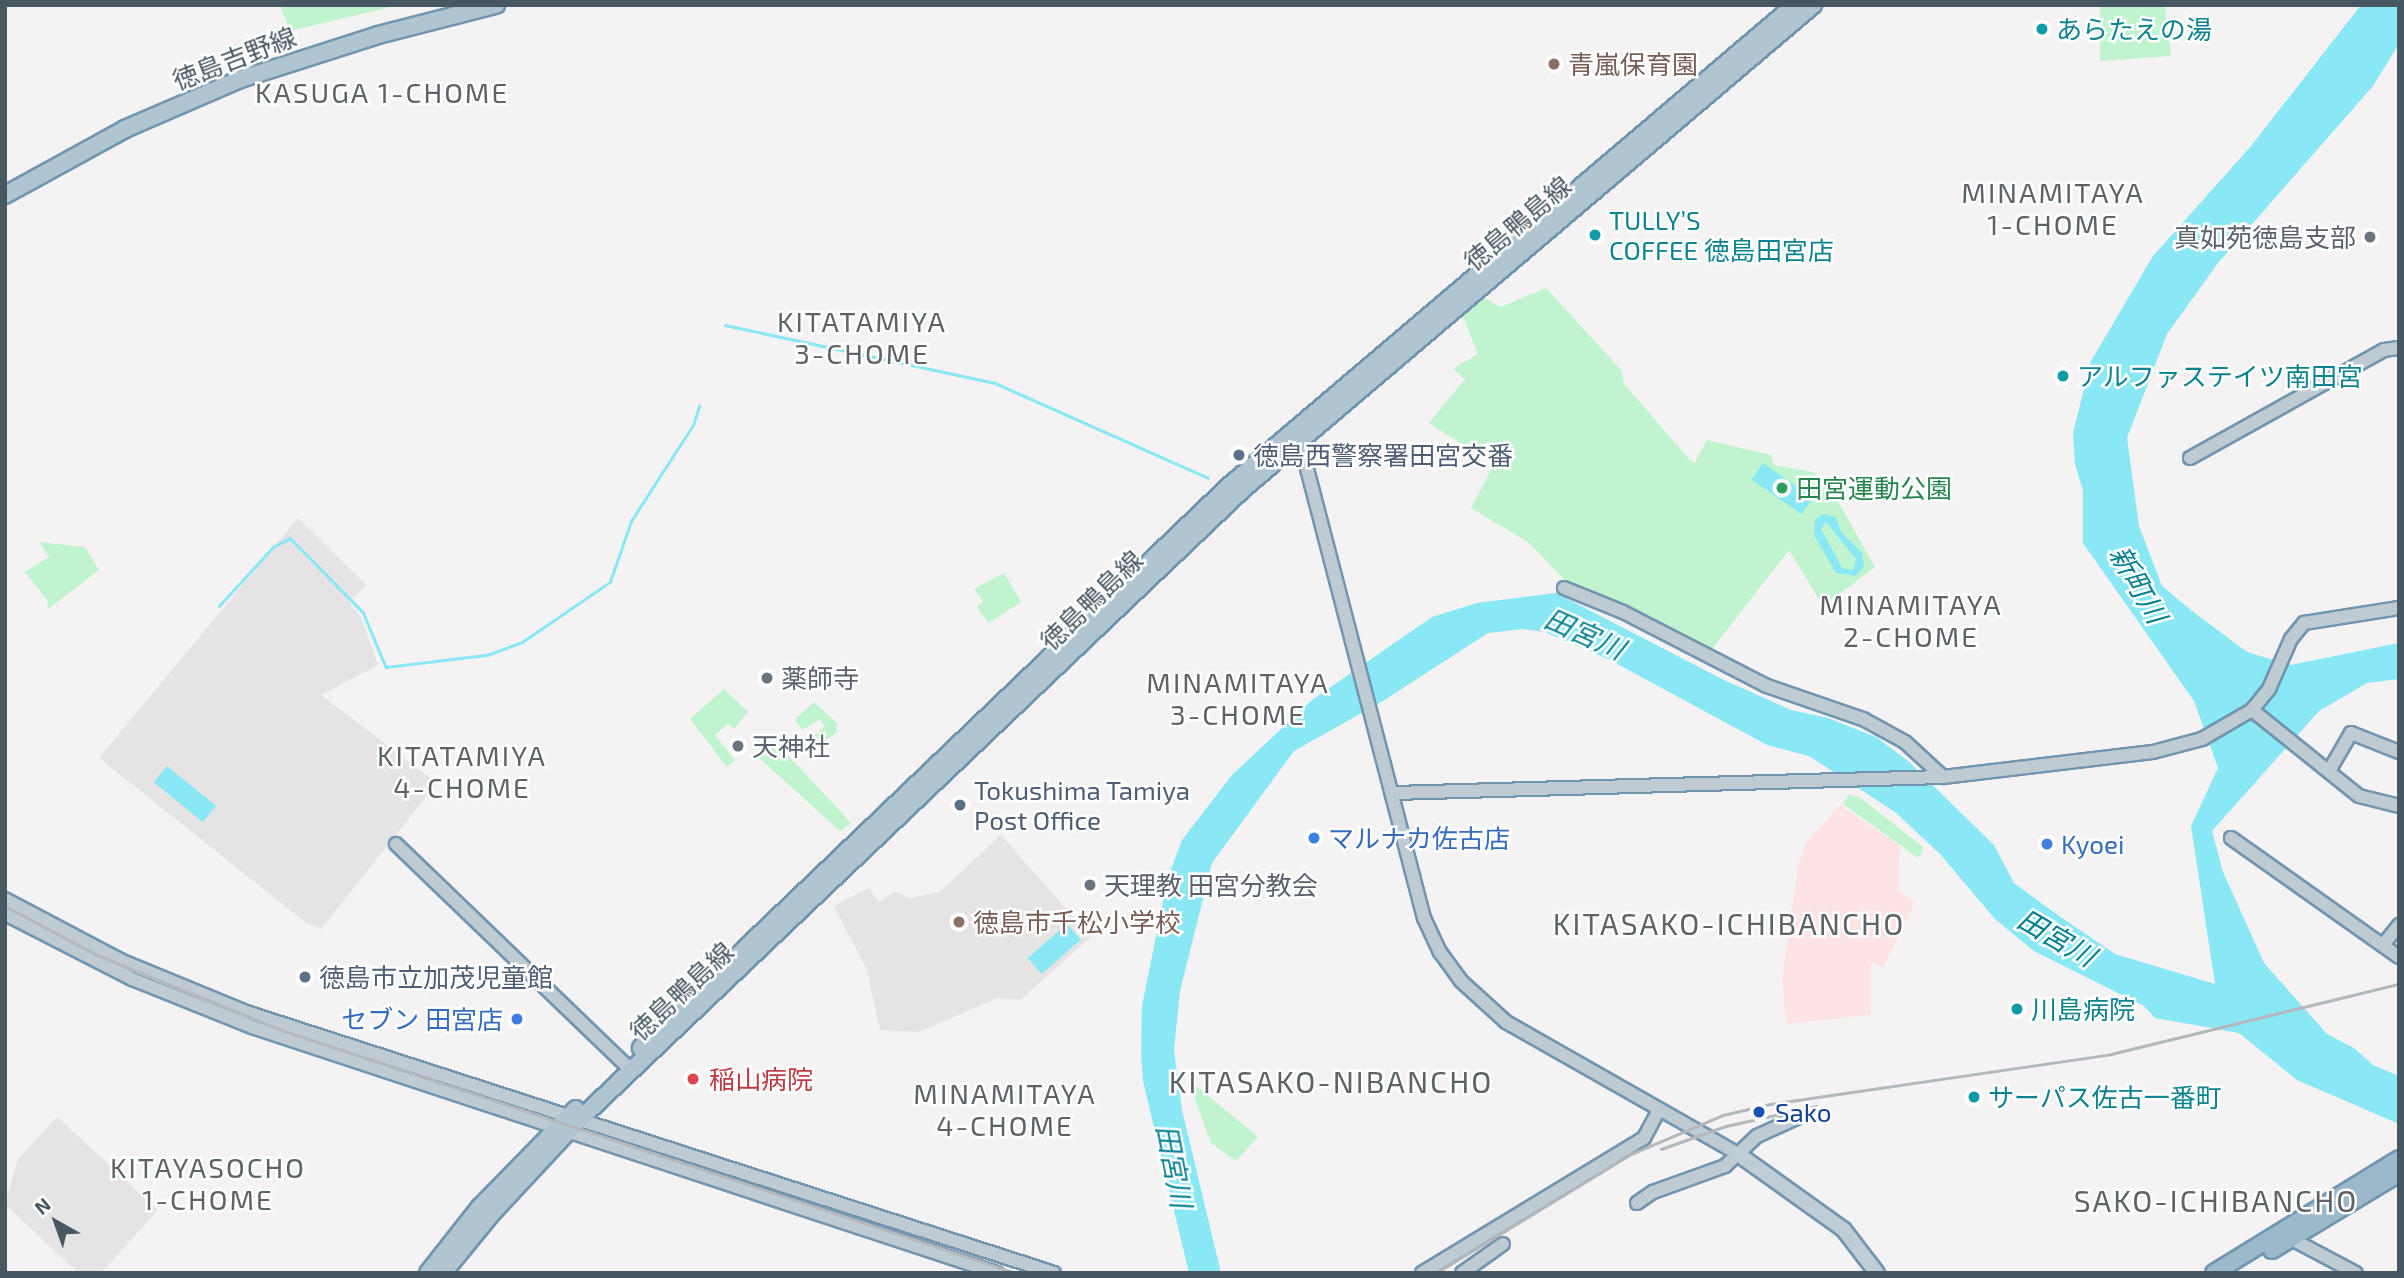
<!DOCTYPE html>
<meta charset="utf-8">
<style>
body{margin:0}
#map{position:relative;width:2404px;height:1278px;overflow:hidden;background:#f4f2f2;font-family:"Exo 2","Noto Sans JP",sans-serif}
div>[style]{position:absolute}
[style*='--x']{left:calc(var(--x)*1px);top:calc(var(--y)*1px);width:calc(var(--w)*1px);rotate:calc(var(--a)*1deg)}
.education>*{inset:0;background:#e5e3e4}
.medical>*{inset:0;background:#fde3e3}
.green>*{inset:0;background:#bff4ce}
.water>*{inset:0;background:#89e8f4;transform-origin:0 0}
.stream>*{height:2.5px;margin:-1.25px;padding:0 1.25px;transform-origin:1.25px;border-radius:1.25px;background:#89e8f4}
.roads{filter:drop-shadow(2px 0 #7295b0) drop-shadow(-2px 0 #7295b0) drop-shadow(0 2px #7295b0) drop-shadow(0 -2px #7295b0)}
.tertiary>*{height:12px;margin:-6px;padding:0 6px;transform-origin:6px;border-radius:6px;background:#bfcbd2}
.secondary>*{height:14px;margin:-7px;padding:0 7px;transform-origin:7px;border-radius:7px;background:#bfcdd7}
.primary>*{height:16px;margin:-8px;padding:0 8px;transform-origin:8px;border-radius:8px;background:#b0c5d2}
.trunk>*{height:16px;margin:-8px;padding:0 8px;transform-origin:8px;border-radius:8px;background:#9cb8cb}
.rail>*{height:2.5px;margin:-1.25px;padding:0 1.25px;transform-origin:1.25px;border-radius:1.25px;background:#b4b8bd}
.dots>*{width:19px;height:19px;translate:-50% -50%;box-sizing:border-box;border:4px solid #fff;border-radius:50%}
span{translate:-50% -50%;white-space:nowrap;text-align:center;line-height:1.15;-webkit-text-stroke:5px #fff;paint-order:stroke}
.culture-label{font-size:26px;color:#0d838f}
.left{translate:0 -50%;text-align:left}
.street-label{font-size:26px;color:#485862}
.education-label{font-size:26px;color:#785e54}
.worship-label{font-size:26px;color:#5b616d}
.right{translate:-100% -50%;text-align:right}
.service-label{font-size:26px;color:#4e5e75}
.leisure-label{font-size:26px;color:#27864d}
.shop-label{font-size:26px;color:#366cbe}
.health-label{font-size:26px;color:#be3a42}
.transit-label{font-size:26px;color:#164399}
.neighbourhood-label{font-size:28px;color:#5e6368;letter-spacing:2px}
.water-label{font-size:28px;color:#048191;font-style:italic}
.quarter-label{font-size:30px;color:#5e6368;letter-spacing:2px}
.frame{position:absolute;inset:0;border:7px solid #485862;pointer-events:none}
.north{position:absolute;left:21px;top:1187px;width:70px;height:70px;-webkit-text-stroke:5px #fff;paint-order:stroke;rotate:320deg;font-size:19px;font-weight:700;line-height:28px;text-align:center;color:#485862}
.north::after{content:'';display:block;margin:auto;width:24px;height:32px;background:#485862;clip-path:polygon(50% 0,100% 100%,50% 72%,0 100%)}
</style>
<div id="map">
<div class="education">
<div style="clip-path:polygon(298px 518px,366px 585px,349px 602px,361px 617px,378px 665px,321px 695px,437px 783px,321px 929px,305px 922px,99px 758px)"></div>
<div style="clip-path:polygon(1001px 835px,1091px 937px,1020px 1000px,997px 998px,919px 1032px,880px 1030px,867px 970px,834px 906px,869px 888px,879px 902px,895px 892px,910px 898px,940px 892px)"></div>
<div style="clip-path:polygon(57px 1117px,158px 1210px,101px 1273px,78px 1273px,5px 1204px,18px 1159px)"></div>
</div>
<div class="medical">
<div style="clip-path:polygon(1840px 805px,1900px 846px,1898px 891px,1915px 902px,1884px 966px,1871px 963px,1871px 1015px,1786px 1024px,1782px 980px,1798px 866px,1806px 843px)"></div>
</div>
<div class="green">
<div style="clip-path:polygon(280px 5px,399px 5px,290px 31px)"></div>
<div style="clip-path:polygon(2100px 5px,2165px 5px,2171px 56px,2100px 61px)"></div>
<div style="clip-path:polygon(1546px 288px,1622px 371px,1624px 384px,1690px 460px,1695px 463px,1707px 440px,1771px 455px,1774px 465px,1812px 472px,1827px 482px,1875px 567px,1833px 599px,1820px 601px,1789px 550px,1712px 649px,1701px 648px,1627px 606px,1564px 579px,1528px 542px,1471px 508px,1494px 464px,1429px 423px,1465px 379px,1453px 369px,1478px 354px,1462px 314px,1482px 297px,1501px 307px)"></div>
<div style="clip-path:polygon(39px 542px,85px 547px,99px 570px,48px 609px,47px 600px,25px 572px,49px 557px)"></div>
<div style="clip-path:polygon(1004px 573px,1021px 602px,989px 623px,977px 607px,983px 601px,974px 589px)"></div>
<div style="clip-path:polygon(724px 689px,748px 712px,734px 729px,728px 724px,715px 735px,735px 760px,727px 767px,690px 719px)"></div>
<div style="clip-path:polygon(814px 702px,837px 723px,836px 733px,804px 756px,811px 739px,825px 726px,820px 719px,802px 730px,795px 720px)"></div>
<div style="clip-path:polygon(773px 739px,851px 823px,840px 831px,756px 755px)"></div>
<div style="clip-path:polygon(1849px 794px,1862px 799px,1923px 847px,1922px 853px,1918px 858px,1843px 804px)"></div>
<div style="clip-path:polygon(1193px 1083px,1258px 1137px,1236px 1161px,1211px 1143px,1190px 1086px)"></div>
</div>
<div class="water">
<div style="clip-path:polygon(2361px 5px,2399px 5px,2399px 44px,2373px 86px,2218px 263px,2167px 334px,2127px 438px,2139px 526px,2162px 586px,2192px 611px,2247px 652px,2290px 665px,2399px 643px,2399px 679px,2367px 683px,2319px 711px,2212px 831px,2223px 872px,2264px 963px,2327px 1034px,2354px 1048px,2373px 1065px,2399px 1076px,2399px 1124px,2297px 1080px,2239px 1033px,2155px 1018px,2144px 1006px,2034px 951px,1995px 919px,1940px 854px,1895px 812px,1809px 756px,1767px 745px,1608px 659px,1545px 632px,1523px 629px,1488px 633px,1383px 701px,1294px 751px,1212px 863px,1180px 991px,1174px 1050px,1182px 1110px,1221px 1273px,1189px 1273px,1143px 1081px,1141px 1052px,1142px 1006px,1168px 877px,1182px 840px,1232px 775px,1312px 700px,1432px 617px,1477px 603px,1556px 593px,1724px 680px,1791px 710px,1828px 718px,1876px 737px,1908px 761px,1994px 845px,2014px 883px,2059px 916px,2115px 954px,2215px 984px,2191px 826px,2218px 768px,2194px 701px,2083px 543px,2083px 491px,2075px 464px,2073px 433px,2091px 361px,2153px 256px,2251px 146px)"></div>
<div style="left:1763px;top:463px;width:61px;height:20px;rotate:35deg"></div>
<div style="clip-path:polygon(evenodd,1823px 514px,1836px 517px,1841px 532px,1862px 553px,1864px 566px,1856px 576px,1836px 573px,1814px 535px,1815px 520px,1823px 514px,1826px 522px,1856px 559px,1853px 570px,1842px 568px,1821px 529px,1826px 522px)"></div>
<div style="left:167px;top:766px;width:63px;height:21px;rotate:39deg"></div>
<div style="left:1067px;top:924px;width:21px;height:52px;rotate:49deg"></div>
</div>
<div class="stream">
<div style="--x:725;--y:325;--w:276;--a:12.1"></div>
<div style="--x:995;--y:383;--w:233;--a:24"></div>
<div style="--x:219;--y:606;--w:80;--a:-47.5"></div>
<div style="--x:273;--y:547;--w:19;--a:-28"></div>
<div style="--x:290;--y:538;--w:104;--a:45.4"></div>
<div style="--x:363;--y:612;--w:60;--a:67.3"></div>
<div style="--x:386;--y:667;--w:102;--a:-6.8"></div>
<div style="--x:487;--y:655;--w:37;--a:-20"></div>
<div style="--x:522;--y:642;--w:107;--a:-34.3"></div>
<div style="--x:610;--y:582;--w:65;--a:-71"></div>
<div style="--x:631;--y:521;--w:114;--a:-57.1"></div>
<div style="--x:693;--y:425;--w:20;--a:-72"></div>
</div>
<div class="roads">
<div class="tertiary">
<div style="--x:1298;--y:434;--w:500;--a:75.41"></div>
<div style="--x:1424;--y:918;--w:38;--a:65"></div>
<div style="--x:1440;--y:952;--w:36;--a:54"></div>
<div style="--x:1461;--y:981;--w:61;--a:42.3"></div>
<div style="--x:1506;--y:1022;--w:267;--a:29.6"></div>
<div style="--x:2190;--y:458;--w:222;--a:-29.1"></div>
<div style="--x:2384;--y:350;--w:15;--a:-8"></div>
<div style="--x:1564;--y:588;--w:64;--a:22.1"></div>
<div style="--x:1623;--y:612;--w:162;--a:27.2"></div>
<div style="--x:1767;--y:686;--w:102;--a:19"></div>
<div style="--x:1863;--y:719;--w:48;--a:28.7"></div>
<div style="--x:1905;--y:742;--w:52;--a:42.6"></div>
<div style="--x:2252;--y:710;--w:137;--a:38.8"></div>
<div style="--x:2359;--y:796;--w:41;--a:14"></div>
<div style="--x:2329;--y:771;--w:44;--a:-59.9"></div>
<div style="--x:2351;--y:733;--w:52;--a:21.6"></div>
<div style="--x:1394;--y:793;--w:549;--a:-1.67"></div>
<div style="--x:1943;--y:777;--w:211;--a:-6.8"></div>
<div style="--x:2153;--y:752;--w:51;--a:-14.9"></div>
<div style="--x:2202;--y:739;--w:58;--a:-30.1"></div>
<div style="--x:2252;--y:710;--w:27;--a:-51"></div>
<div style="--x:2269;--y:689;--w:55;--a:-66.3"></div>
<div style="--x:2291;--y:639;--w:21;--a:-51"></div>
<div style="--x:2304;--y:623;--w:96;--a:-9"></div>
<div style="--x:2231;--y:838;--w:206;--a:35.3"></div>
<div style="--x:396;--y:844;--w:327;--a:43.9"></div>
<div style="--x:5;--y:899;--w:130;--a:27.9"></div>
<div style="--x:120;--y:960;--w:136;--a:22.4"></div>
<div style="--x:246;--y:1012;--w:849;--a:17.9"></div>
<div style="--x:5;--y:914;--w:143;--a:27.1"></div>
<div style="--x:132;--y:979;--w:129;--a:21.8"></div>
<div style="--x:252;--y:1027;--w:785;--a:18.27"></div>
<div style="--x:2383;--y:945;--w:26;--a:-51"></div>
<div style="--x:1637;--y:1203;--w:19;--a:-35"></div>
<div style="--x:1653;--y:1192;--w:77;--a:-19.9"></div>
<div style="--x:1725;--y:1166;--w:44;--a:-43.2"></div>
<div style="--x:1757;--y:1136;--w:46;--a:-24.3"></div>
<div style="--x:2286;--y:1236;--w:79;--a:27.9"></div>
<div style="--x:1422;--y:1273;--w:260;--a:-31.3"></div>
<div style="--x:1644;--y:1138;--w:32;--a:-62"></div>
<div style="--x:1462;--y:1273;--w:50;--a:-35.3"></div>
</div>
<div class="secondary">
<div style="--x:1738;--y:1154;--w:130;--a:35.6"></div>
<div style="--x:1844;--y:1230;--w:54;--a:52.5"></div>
</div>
<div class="primary">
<div style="--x:5;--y:195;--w:137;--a:-28.8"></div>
<div style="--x:125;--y:129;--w:123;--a:-23.4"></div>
<div style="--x:238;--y:80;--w:147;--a:-17.8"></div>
<div style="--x:378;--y:35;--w:122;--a:-14.3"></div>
<div style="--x:641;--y:1048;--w:813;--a:-43.7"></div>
<div style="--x:1229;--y:486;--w:743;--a:-40.36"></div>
<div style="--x:428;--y:1273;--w:84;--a:-51.8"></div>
<div style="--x:480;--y:1207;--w:137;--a:-45.6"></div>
<div style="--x:443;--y:1273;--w:79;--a:-50.7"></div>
<div style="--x:493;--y:1212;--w:125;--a:-47"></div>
<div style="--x:578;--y:1121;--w:917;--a:-43.54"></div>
<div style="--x:1243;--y:489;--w:748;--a:-40.34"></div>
</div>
<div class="trunk">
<div style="--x:2272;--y:1250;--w:149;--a:-31.2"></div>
<div style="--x:2214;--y:1273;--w:217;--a:-31.6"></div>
</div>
</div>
<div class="rail">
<div style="--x:5;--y:906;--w:104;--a:28"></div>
<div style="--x:97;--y:955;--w:202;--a:22.1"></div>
<div style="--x:284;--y:1031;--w:771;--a:18.29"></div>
<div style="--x:1661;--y:1149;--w:69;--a:-19.5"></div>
<div style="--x:1726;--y:1126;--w:92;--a:-12.5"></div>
<div style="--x:1436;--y:1273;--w:226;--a:-31.4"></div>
<div style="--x:1629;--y:1155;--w:102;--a:-23.1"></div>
<div style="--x:1723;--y:1115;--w:48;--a:-13.2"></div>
<div style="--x:1770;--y:1104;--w:345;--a:-8.3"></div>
<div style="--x:2111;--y:1054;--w:296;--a:-13.7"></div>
</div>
<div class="dots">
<div style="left:2042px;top:29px;background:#0f9aa8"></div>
<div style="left:1554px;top:64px;background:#8d6e63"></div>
<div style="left:1595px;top:235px;background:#0f9aa8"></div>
<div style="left:2370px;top:237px;background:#6b7280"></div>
<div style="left:2063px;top:376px;background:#0f9aa8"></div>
<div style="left:1239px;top:455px;background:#5c6f8a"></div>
<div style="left:1782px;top:488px;background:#2e9e5b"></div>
<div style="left:767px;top:678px;background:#6b7280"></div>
<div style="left:738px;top:746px;background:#6b7280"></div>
<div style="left:960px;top:805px;background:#5c6f8a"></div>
<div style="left:1314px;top:838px;background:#3f7fe0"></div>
<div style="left:2047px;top:844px;background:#3f7fe0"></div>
<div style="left:1090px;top:885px;background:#6b7280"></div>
<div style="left:959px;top:922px;background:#8d6e63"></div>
<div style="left:305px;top:977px;background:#5c6f8a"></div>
<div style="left:2017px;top:1009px;background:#0f9aa8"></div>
<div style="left:517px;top:1019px;background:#3f7fe0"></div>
<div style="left:693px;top:1079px;background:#e0444e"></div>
<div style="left:1974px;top:1097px;background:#0f9aa8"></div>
<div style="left:1759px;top:1112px;background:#1a4fb4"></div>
</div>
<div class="culture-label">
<span class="left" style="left:2056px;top:29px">あらたえの湯</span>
<span class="left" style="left:1609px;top:235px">TULLY’S<br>COFFEE 徳島田宮店</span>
<span class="left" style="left:2077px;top:376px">アルファステイツ南田宮</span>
<span class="left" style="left:2031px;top:1009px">川島病院</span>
<span class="left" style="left:1988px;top:1097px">サーパス佐古一番町</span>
</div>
<div class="street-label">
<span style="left:234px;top:58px;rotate:-21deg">徳島吉野線</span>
<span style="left:1517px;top:223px;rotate:-40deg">徳島鴨島線</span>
<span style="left:1091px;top:600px;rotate:-44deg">徳島鴨島線</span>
<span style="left:681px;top:991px;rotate:-43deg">徳島鴨島線</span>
</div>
<div class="education-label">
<span class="left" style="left:1568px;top:64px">青嵐保育園</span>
<span class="left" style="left:973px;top:922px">徳島市千松小学校</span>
</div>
<div class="worship-label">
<span class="right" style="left:2356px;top:237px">真如苑徳島支部</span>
<span class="left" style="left:781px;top:678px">薬師寺</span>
<span class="left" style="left:752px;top:746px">天神社</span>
<span class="left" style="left:1104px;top:885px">天理教 田宮分教会</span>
</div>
<div class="service-label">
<span class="left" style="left:1253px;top:455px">徳島西警察署田宮交番</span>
<span class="left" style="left:974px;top:805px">Tokushima Tamiya<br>Post Office</span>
<span class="left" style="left:319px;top:977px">徳島市立加茂児童館</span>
</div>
<div class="leisure-label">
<span class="left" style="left:1796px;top:488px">田宮運動公園</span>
</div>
<div class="shop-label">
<span class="left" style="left:1328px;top:838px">マルナカ佐古店</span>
<span class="left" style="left:2061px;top:844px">Kyoei</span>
<span class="right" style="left:503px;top:1019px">セブン 田宮店</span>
</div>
<div class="health-label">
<span class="left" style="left:709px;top:1079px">稲山病院</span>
</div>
<div class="transit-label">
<span class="left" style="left:1775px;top:1112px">Sako</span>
</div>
<div class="neighbourhood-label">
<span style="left:382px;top:92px">KASUGA 1-CHOME</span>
<span style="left:2053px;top:208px">MINAMITAYA<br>1-CHOME</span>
<span style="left:862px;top:337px">KITATAMIYA<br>3-CHOME</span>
<span style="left:1911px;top:620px">MINAMITAYA<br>2-CHOME</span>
<span style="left:1238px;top:698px">MINAMITAYA<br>3-CHOME</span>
<span style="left:462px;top:771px">KITATAMIYA<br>4-CHOME</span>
<span style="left:1005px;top:1109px">MINAMITAYA<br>4-CHOME</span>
<span style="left:208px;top:1183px">KITAYASOCHO<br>1-CHOME</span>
</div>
<div class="water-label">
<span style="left:2139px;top:584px;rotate:60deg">新町川</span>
<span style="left:1585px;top:633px;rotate:24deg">田宮川</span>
<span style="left:2057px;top:937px;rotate:30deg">田宮川</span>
<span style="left:1175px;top:1166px;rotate:79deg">田宮川</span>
</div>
<div class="quarter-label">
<span style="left:1729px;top:923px">KITASAKO-ICHIBANCHO</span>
<span style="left:1331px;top:1081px">KITASAKO-NIBANCHO</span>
<span style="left:2216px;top:1200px">SAKO-ICHIBANCHO</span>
</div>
<div class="frame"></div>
<div class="north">N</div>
</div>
